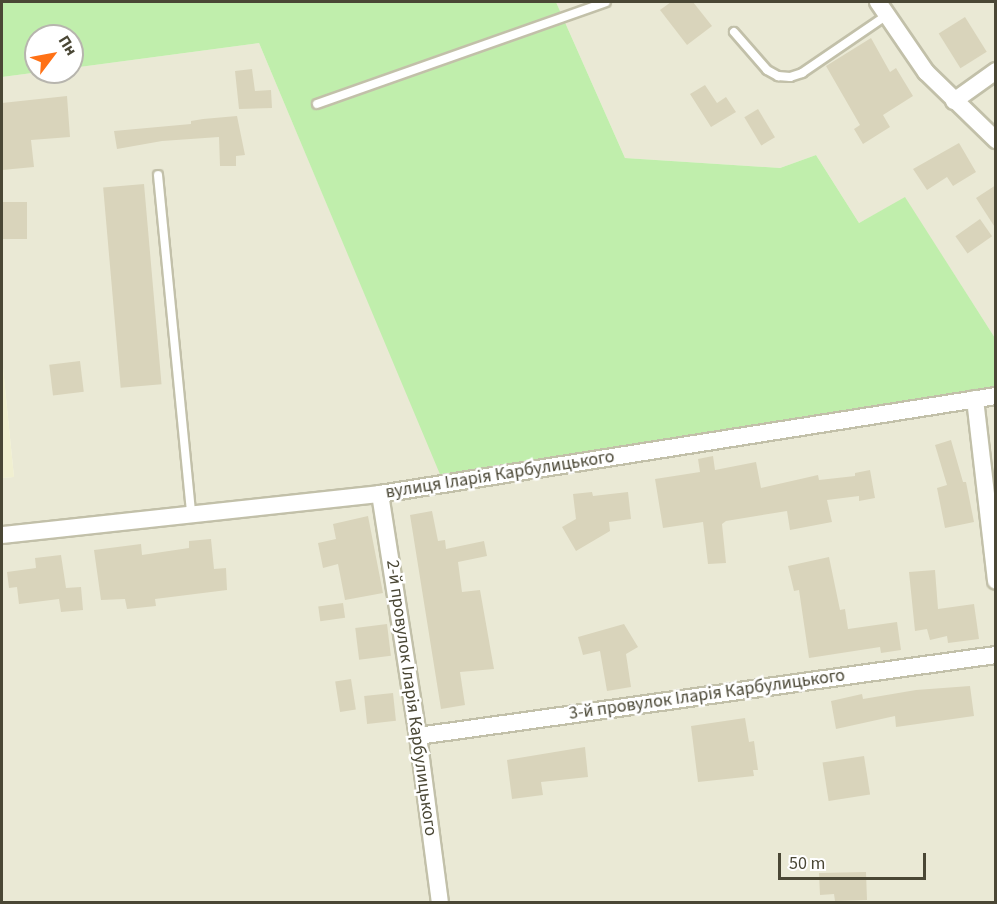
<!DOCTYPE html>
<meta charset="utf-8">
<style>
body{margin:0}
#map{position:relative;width:997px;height:904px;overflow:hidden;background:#f6f5e7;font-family:"Source Sans 3",sans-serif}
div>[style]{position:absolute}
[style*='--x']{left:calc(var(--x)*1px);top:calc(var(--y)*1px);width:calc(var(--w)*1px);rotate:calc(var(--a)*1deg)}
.residential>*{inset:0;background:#eae9d5}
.education>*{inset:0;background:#f0efd0}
.green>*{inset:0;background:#c0eeac}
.building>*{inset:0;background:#d9d4bb;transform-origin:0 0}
.roads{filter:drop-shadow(2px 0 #c2c0a9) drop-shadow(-2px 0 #c2c0a9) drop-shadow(0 2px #c2c0a9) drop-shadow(0 -2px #c2c0a9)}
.service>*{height:8px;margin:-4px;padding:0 4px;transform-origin:4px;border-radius:4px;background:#fff}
.minor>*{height:16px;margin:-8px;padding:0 8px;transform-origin:8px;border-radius:8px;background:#fff}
span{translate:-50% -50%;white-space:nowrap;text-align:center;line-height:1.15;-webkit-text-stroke:5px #fff;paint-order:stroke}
.street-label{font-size:18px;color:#4a4735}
.frame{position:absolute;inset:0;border:3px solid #4a4735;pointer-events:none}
.north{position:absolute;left:24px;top:24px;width:60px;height:60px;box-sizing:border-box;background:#fff;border:2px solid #b7b5ae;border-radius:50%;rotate:58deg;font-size:16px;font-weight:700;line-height:24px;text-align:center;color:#4a4735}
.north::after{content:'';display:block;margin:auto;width:21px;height:27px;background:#ff7115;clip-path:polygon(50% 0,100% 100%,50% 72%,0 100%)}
.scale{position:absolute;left:778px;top:853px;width:148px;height:27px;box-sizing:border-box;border:3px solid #4a4735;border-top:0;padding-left:8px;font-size:18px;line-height:21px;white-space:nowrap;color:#4a4735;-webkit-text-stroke:4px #fff;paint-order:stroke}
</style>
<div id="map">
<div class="residential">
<div style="clip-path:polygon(556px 2px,995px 2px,995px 338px,905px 198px,859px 223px,816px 155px,780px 168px,625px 158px)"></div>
<div style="clip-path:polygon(259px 43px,448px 491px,995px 401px,995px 902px,2px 902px,2px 478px,14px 477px,2px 358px,2px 77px,40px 72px,72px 72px,72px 68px)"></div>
</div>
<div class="education">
<div style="clip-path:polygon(2px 358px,14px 477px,2px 478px)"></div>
</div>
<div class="green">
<div style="clip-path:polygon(2px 2px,556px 2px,625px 158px,780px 168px,816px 155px,859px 223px,905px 197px,995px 338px,995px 401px,447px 491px,259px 43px,72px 68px,72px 36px,36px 36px,36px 72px,40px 72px,2px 77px)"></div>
</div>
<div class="building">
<div style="clip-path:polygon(671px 2px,693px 2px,712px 26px,687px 45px,660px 10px)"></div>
<div style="left:965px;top:17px;width:41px;height:31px;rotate:58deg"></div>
<div style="clip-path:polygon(871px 38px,890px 72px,896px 68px,913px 96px,883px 115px,890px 127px,863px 144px,854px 129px,860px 125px,826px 66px)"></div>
<div style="clip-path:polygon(252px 69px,255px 91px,271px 90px,272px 108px,239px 109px,235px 71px)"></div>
<div style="clip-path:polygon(705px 85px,717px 103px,726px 97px,736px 112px,711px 127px,690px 94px)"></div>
<div style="clip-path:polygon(67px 96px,70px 137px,31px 140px,34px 167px,2px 170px,2px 103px)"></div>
<div style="left:758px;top:109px;width:33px;height:16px;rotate:59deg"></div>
<div style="clip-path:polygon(237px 116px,245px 155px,236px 156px,236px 166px,220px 166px,219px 137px,162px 141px,117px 149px,114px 131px,191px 124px,191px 121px,203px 119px)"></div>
<div style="clip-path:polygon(959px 143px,976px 172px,953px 186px,947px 177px,927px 190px,913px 169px)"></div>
<div style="left:144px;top:184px;width:201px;height:41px;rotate:85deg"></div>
<div style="clip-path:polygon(996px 185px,996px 229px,976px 198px)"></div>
<div style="left:2px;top:202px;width:25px;height:37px"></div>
<div style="left:980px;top:219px;width:21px;height:30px;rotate:55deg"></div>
<div style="left:80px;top:361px;width:31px;height:31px;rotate:83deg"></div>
<div style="clip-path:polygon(951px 440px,963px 482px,966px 482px,974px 522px,945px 528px,937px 488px,947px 485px,935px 445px)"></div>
<div style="clip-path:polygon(713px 456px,715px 470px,756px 462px,761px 488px,818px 475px,819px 480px,855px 476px,855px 473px,870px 470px,875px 498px,859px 501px,859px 496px,827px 500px,832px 522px,790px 530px,787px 511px,726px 521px,722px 524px,726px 563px,708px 564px,703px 522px,663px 528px,655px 479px,700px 472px,698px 459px)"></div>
<div style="clip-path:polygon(592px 492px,593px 496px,628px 492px,631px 519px,609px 522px,610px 531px,576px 551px,562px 527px,576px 519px,573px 494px)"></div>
<div style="clip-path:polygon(432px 511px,438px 541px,445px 540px,446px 549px,484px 541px,487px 556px,458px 562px,462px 592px,480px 590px,494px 669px,460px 672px,465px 705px,441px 709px,410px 515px)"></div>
<div style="clip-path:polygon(368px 516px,383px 593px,345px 600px,338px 564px,323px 568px,318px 543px,336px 539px,333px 524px)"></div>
<div style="clip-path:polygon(211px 539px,214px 569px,226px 568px,227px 590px,155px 599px,156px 606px,127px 609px,125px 599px,101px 600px,94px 550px,141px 544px,142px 555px,189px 548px,189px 541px)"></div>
<div style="clip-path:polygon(61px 555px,66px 588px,81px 587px,83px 610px,61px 612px,59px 599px,19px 604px,17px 587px,9px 588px,7px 572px,36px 568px,35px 558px)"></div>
<div style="clip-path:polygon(829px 557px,840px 610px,845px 609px,848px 629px,897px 622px,901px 650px,881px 653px,880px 647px,809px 658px,799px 590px,794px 591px,788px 566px)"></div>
<div style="clip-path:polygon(935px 570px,938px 609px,974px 604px,979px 639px,948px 643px,947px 636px,930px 640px,927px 629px,915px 631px,909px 572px)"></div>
<div style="left:343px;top:603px;width:15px;height:25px;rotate:82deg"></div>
<div style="left:387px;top:624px;width:32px;height:32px;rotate:83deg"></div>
<div style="clip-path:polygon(624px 624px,638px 647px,626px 654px,631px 687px,607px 691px,600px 651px,583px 655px,578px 637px)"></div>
<div style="left:351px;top:679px;width:31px;height:16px;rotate:81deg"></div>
<div style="clip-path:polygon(970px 686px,974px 716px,896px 727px,895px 716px,836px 729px,831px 701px,862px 694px,863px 699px,916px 690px)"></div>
<div style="left:393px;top:693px;width:28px;height:29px;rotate:84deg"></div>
<div style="clip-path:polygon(745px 718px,749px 742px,754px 741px,758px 770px,753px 770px,754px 776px,698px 782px,691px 726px)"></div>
<div style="clip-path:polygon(585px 747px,588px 777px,541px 782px,543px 795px,512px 799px,507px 760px)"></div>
<div style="left:864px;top:756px;width:39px;height:42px;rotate:81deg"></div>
<div style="clip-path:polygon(866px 872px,867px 900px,835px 901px,834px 894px,820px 895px,819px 873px)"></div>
</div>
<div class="roads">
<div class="service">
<div style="--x:734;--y:32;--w:50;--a:49"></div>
<div style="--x:767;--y:70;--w:13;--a:29"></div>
<div style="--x:778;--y:76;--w:12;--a:5"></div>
<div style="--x:790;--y:77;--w:13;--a:-18"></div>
<div style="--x:802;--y:73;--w:103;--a:-34.3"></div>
<div style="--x:317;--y:104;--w:306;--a:-19.4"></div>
<div style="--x:158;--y:175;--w:341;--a:84.4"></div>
</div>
<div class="minor">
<div style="--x:878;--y:2;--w:85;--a:55.6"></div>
<div style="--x:926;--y:72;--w:98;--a:44.2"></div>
<div style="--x:954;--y:101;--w:52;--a:-35.5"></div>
<div style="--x:975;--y:399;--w:183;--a:83.4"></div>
<div style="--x:380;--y:494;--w:245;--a:81.1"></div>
<div style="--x:418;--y:736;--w:167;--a:82.5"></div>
<div style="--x:2;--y:535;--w:380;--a:-6.2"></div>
<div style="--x:380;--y:494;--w:624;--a:-9.04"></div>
<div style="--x:418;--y:736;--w:584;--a:-7.98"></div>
</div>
</div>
<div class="street-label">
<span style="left:500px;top:475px;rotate:-9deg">вулиця Іларія Карбулицького</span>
<span style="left:707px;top:695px;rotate:-8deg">3-й провулок Іларія Карбулицького</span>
<span style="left:411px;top:698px;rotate:82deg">2-й провулок Іларія Карбулицького</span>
</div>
<div class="frame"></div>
<div class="north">Пн</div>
<div class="scale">50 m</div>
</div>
